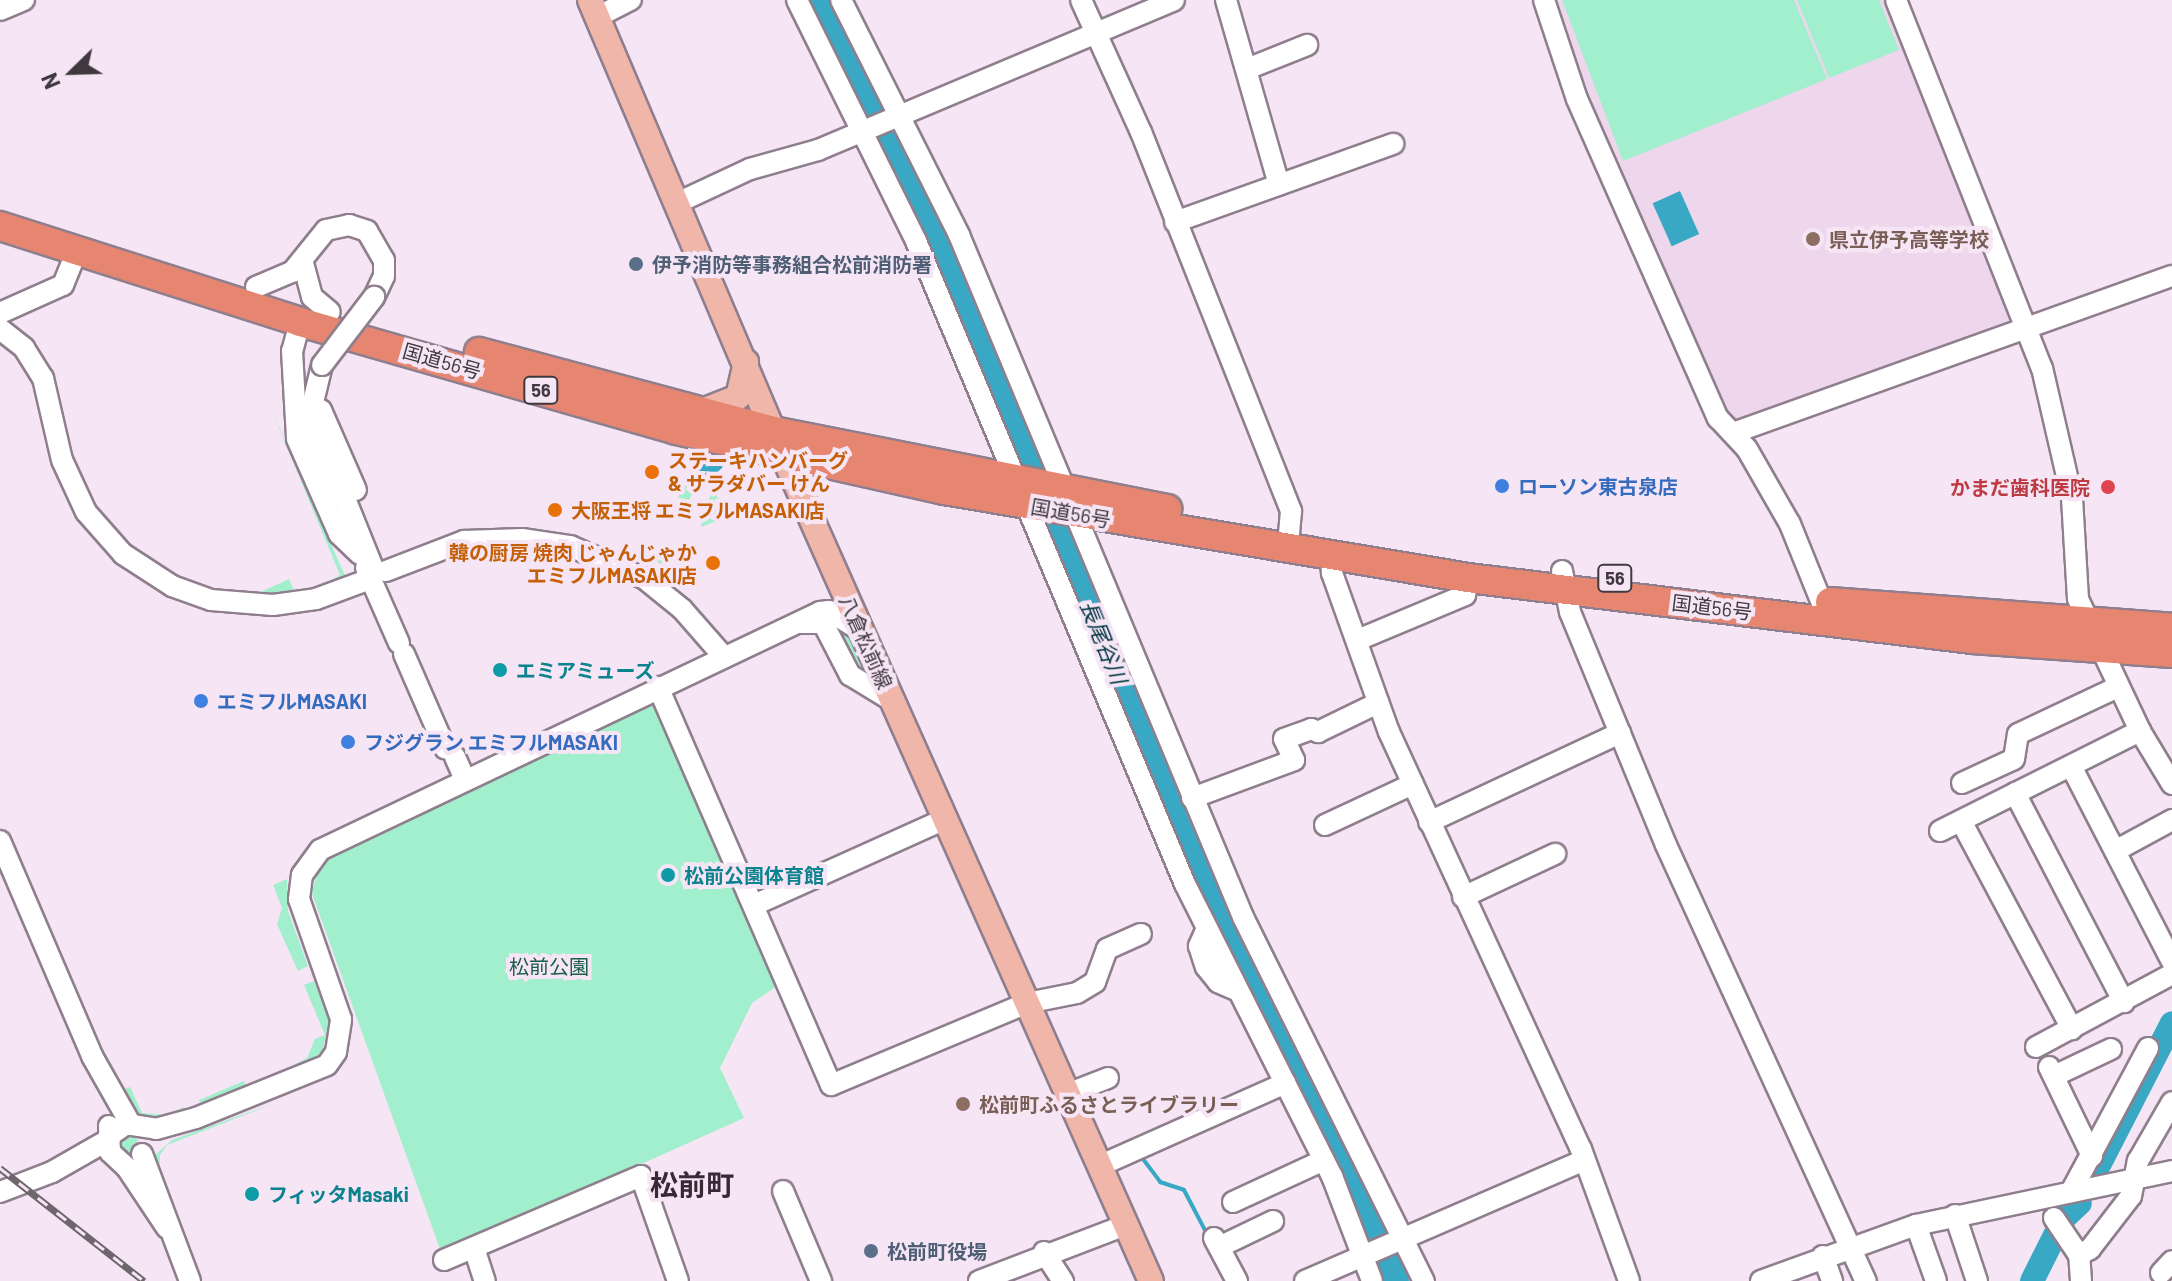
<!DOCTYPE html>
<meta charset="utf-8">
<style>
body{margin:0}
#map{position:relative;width:2172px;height:1281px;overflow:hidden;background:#f6e5f5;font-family:Barlow,"Noto Sans JP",sans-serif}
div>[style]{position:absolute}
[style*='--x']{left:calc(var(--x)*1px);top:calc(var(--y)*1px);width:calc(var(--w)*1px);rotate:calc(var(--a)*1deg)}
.built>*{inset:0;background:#eed7ec}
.green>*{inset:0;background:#a2efcd}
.round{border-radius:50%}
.water>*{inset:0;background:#38a8c4;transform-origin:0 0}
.stream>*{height:4px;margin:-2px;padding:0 2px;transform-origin:2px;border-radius:2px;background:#38a8c4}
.river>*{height:24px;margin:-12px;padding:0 12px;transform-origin:12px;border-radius:12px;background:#38a8c4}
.roads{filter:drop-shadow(2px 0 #8f7f8e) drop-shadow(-2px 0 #8f7f8e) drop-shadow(0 2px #8f7f8e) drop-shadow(0 -2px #8f7f8e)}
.minor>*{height:20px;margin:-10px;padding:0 10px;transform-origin:10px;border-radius:10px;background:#fff}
.major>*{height:24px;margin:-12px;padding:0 12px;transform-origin:12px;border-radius:12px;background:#f0b6aa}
.highway>*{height:28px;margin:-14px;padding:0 14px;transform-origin:14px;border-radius:14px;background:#e68671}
.rail>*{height:7px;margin-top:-3.5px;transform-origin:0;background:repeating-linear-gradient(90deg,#f6e5f5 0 12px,#6e656d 0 24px);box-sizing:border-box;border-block:2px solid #6e656d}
.bridges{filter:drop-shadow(2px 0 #8f7f8e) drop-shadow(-2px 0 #8f7f8e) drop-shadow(0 2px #8f7f8e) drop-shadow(0 -2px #8f7f8e)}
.minor-bridge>*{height:20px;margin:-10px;padding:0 10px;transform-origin:10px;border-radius:10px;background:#fff}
.dots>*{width:22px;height:22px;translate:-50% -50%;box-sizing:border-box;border:4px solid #f6e5f5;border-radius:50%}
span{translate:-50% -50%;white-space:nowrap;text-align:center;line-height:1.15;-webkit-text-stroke:8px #f6e5f5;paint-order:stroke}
.shield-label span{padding:2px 6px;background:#f6e5f5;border:2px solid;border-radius:6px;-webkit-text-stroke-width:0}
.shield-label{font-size:18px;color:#3f383e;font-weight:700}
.education-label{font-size:20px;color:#785e54;font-weight:700}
.left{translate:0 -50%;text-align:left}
.service-label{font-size:20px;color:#4e5e75;font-weight:700}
.street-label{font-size:20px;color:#3f383e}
.food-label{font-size:20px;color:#c56008;font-weight:700}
.right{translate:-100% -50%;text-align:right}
.shop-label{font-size:20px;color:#366cbe;font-weight:700}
.health-label{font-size:20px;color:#be3a42;font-weight:700}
.culture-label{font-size:20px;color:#0d838f;font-weight:700}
.park-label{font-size:20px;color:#185f46}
.water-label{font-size:22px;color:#013642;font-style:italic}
.district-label{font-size:28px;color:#372a36;font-weight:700}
.north{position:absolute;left:32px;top:32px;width:80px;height:80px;-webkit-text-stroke:6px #f6e5f5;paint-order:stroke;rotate:247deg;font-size:22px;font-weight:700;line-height:32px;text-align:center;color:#3f383e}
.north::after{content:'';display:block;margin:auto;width:28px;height:36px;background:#3f383e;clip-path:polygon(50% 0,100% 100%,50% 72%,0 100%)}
</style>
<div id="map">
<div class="built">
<div style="clip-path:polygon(1550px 0,1888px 0,2011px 322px,1744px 424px,1723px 415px,1612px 169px)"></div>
</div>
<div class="green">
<div style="clip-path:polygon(1562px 0,1794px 0,1827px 79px,1623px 161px)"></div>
<div style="clip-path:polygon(1797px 0,1879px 0,1899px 50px,1829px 78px)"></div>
<div style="clip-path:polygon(271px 409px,347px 580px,320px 588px,340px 575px)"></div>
<div style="clip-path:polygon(688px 477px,699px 483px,687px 503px,678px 497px)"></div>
<div style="clip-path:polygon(714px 490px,723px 509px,716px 513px,719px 520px,701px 527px,703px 509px)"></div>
<div style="clip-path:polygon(641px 545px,659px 547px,678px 575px,639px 550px)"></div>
<div style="clip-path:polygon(289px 579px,296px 595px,264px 599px,261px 592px)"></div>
<div style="clip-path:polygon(823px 614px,846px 624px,871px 684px,854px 675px)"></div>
<div style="clip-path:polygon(655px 697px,777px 986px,752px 1003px,720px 1068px,744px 1118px,483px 1235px,444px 1260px,311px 891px,325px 855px)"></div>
<div style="clip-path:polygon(287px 879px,288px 911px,308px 966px,298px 971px,277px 924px,282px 908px,273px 885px)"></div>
<div style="clip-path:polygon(314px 981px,329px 1020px,323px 1050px,310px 1062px,274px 1075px,307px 1058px,315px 1039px,325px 1035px,304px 985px)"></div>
<div style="clip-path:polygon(244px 1081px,247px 1091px,201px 1108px,199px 1100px)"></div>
<div style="clip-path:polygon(130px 1087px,142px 1113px,166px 1115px,184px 1107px,185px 1114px,167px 1121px,141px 1117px,122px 1090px)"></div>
<div style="clip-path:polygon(275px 1103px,167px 1145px,160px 1155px,159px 1173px,187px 1242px,157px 1174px,156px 1154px,172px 1140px)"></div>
<div class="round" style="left:116px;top:1132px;width:22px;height:22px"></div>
</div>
<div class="water">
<div style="left:1680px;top:191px;width:47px;height:30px;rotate:66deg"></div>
<div style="clip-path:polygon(692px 457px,723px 464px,722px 468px,713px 476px,701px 476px)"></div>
</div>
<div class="stream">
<div style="--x:1140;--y:1155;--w:34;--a:53"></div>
<div style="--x:1160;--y:1182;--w:25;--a:18"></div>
<div style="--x:1184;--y:1190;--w:50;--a:62.4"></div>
</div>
<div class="river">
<div style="--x:818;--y:0;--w:275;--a:63.7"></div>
<div style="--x:940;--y:247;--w:661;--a:67.51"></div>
<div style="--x:1193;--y:858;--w:356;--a:63.1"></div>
<div style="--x:1354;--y:1176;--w:113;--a:67.7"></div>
<div style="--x:2096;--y:1171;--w:166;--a:-62.8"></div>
<div style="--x:2032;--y:1281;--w:69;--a:-63.4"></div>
<div style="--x:2063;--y:1219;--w:23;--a:-43"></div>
</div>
<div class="roads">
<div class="minor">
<div style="--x:797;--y:0;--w:269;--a:63.7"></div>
<div style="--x:916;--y:241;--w:697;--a:67.3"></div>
<div style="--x:1185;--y:884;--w:327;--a:63.3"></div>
<div style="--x:1332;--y:1176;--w:112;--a:69.1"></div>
<div style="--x:841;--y:0;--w:263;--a:63.3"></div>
<div style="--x:959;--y:235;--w:739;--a:67.39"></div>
<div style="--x:1243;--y:917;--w:407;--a:63.6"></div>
<div style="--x:1081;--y:0;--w:145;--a:65.6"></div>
<div style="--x:1141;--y:132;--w:408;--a:68.4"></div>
<div style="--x:1291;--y:511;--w:38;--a:95"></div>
<div style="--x:1226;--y:0;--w:192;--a:74"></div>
<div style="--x:1544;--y:0;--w:104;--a:71.6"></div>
<div style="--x:1577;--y:99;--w:349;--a:66.2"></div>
<div style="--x:1718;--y:418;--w:42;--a:46.9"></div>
<div style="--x:1747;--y:449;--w:86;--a:60.2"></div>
<div style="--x:1790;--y:524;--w:101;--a:68"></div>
<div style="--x:1896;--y:0;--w:396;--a:68.4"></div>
<div style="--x:2042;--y:368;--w:133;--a:77"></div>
<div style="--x:2072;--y:498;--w:101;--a:86.6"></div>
<div style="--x:2078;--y:599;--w:146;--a:64.8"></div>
<div style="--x:2140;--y:731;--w:62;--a:58.9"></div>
<div style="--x:0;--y:10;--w:26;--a:-23"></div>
<div style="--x:597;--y:17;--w:38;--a:-27"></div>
<div style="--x:1247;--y:69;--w:65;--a:-21.8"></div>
<div style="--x:677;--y:203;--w:81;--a:-25"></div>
<div style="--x:750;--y:169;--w:71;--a:-15.6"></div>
<div style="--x:818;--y:150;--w:386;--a:-22.8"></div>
<div style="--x:1175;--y:222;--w:232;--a:-19.7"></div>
<div style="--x:303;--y:263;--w:35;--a:75"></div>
<div style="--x:312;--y:297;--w:23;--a:40"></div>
<div style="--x:256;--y:287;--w:39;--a:-23"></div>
<div style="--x:292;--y:272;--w:54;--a:-51"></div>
<div style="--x:326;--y:230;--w:24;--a:-12"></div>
<div style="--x:349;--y:225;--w:19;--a:18"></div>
<div style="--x:367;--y:231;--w:34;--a:60"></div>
<div style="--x:384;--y:260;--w:16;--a:90"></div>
<div style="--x:384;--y:276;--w:23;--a:115"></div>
<div style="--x:0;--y:313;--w:69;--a:-24"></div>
<div style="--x:63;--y:285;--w:37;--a:-68"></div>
<div style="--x:300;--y:322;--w:30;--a:105"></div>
<div style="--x:292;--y:351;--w:88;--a:86.7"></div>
<div style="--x:297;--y:439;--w:104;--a:66.1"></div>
<div style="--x:339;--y:534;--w:29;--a:44"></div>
<div style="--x:0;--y:329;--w:31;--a:38"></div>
<div style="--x:24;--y:348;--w:36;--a:58"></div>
<div style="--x:43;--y:378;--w:84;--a:77"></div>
<div style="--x:62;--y:460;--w:57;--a:65.2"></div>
<div style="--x:86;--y:512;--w:56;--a:48.6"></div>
<div style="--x:123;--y:554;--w:59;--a:33.1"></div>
<div style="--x:172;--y:586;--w:41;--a:19.7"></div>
<div style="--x:211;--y:600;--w:62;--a:4.6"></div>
<div style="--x:273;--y:605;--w:43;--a:-7.9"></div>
<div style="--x:316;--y:599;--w:58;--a:-20.3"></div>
<div style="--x:370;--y:579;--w:11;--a:-75"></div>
<div style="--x:373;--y:568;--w:99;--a:-111.9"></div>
<div style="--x:322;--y:365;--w:56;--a:103.5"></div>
<div style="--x:309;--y:419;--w:79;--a:71.6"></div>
<div style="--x:321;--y:410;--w:87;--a:66.4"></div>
<div style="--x:1733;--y:433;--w:466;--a:-19.7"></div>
<div style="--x:1331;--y:556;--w:17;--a:87"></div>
<div style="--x:1332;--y:573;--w:169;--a:70.3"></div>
<div style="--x:1389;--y:732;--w:459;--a:65.3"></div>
<div style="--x:1581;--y:1149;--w:140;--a:70"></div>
<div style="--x:366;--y:568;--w:82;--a:66.3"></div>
<div style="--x:386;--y:571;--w:84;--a:-21"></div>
<div style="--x:464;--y:541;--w:58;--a:-2"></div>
<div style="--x:522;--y:539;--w:49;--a:8.3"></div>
<div style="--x:570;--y:546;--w:82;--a:23.7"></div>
<div style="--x:645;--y:579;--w:48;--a:39"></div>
<div style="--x:682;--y:609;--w:64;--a:48.8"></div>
<div style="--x:1562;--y:571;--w:42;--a:79"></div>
<div style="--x:1570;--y:612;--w:252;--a:67.6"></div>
<div style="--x:1666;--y:845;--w:480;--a:65.4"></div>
<div style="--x:801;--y:623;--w:22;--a:0"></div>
<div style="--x:823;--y:623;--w:59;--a:62.6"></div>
<div style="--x:850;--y:675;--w:48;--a:31.4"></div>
<div style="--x:1360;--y:639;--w:114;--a:-22.7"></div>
<div style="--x:1465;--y:595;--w:17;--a:-80"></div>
<div style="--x:404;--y:654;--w:103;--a:66.4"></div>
<div style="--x:658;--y:687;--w:434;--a:66.5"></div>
<div style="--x:831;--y:1085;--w:212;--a:-22.7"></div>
<div style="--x:1027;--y:1003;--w:51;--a:-11.3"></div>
<div style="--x:1077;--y:993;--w:21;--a:-31"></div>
<div style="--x:1095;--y:982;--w:35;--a:-70"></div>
<div style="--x:1107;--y:949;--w:37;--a:-24"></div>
<div style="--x:455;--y:757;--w:24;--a:66"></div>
<div style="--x:2071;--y:766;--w:220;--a:62.7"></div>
<div style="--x:1962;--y:783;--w:57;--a:-24.8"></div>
<div style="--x:2014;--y:759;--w:25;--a:-81"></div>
<div style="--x:2018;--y:734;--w:110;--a:-25.2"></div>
<div style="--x:2015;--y:793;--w:236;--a:62.5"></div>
<div style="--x:1192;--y:798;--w:109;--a:-20.4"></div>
<div style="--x:1294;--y:760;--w:23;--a:-115"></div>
<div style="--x:1284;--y:739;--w:29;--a:-20"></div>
<div style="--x:1311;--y:729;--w:8;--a:23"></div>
<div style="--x:1318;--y:732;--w:67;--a:-25.8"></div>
<div style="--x:1961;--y:821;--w:236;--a:61.9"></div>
<div style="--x:1429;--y:822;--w:211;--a:-25"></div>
<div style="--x:1325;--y:825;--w:97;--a:-25"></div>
<div style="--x:1940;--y:831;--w:224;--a:-26.6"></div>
<div style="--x:0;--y:841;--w:234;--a:66.8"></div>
<div style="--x:92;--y:1056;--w:79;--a:60.5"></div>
<div style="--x:2115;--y:851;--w:65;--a:-28.5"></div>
<div style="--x:1463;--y:897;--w:102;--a:-25.1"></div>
<div style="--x:754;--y:905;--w:209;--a:-24.2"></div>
<div style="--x:1207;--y:928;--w:20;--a:114"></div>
<div style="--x:1199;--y:946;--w:22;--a:72"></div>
<div style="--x:1206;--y:967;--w:19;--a:51"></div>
<div style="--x:1218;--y:982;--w:22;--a:24"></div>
<div style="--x:2036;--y:1047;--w:154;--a:-28.2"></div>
<div style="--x:2049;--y:1067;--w:99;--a:64.2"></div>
<div style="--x:2054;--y:1076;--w:63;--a:-25.3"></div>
<div style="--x:1067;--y:1094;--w:44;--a:-21.3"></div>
<div style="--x:109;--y:1126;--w:26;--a:88"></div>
<div style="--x:110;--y:1152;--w:23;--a:43"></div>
<div style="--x:127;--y:1168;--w:72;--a:56.3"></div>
<div style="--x:109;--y:1136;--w:21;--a:-35"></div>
<div style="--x:126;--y:1124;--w:30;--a:9"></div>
<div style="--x:156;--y:1129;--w:41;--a:-15.4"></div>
<div style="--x:196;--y:1118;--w:141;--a:-22"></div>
<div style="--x:327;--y:1065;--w:16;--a:-55"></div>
<div style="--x:336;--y:1052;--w:33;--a:-81"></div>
<div style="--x:341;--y:1019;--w:127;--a:-109.3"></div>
<div style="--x:299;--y:899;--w:24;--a:-83"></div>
<div style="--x:302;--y:875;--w:31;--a:-54"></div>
<div style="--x:320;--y:850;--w:554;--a:-25.45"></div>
<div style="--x:820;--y:612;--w:9;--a:-6"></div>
<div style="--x:829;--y:611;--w:38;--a:32"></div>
<div style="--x:142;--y:1154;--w:136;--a:69.3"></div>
<div style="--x:1099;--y:1166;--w:204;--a:-24"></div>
<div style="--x:2072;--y:1190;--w:161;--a:-61.8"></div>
<div style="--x:783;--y:1191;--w:98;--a:67.1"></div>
<div style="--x:0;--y:1192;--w:56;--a:-21"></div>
<div style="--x:52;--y:1172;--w:64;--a:-29.7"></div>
<div style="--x:1233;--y:1202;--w:100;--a:-24.8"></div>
<div style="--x:1955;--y:1215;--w:70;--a:71.6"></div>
<div style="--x:2054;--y:1218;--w:45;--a:56"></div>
<div style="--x:1916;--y:1225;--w:59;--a:70.3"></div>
<div style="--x:1214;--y:1238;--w:49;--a:61.9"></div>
<div style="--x:1219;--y:1247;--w:60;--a:-25.7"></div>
<div style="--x:474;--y:1248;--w:35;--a:72"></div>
<div style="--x:1044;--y:1252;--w:35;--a:57"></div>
<div style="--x:1823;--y:1256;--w:27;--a:70"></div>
<div style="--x:444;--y:1260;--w:214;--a:-23.1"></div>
<div style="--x:641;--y:1176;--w:111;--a:70.6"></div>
<div style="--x:2161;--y:1273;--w:16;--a:-47"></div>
<div style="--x:979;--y:1281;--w:157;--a:-20.9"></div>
<div style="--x:1305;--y:1281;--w:304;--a:-23.4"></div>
<div style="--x:1761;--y:1281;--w:165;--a:-19.9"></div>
<div style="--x:1916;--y:1225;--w:262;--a:-11.9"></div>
<div style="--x:2081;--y:1281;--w:26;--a:-94"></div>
<div style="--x:2079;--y:1255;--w:13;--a:-29"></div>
<div style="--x:2090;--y:1249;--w:67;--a:-52.3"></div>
<div style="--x:2131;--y:1196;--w:36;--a:-79"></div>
<div style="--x:2138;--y:1161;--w:68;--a:-60"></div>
</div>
<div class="major">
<div style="--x:590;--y:0;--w:494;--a:67"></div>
<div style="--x:783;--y:455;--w:904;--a:65.99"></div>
<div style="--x:700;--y:412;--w:41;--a:-21.5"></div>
<div style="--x:738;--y:397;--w:36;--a:-77"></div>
</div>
<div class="highway">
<div style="--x:0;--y:226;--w:315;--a:17.7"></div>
<div style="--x:300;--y:322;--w:391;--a:16"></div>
<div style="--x:676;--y:430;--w:275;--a:12.6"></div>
<div style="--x:944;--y:490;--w:531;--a:9.53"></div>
<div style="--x:1468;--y:578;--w:508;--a:6.9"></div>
<div style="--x:1972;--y:639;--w:200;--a:4"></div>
<div style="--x:479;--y:352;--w:304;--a:15"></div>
<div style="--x:773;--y:431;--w:402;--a:11.2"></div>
<div style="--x:1830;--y:602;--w:343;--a:4.3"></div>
</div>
</div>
<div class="rail">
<div style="--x:0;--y:1168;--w:183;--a:38.1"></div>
</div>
<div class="bridges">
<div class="minor-bridge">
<div style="--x:322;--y:365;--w:86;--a:-52.6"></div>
</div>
</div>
<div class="dots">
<div style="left:1813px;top:239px;background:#8d6e63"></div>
<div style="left:636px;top:264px;background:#5c6f8a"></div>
<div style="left:652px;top:472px;background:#e8710a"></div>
<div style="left:1502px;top:486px;background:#3f7fe0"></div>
<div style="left:2108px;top:487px;background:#e0444e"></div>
<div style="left:555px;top:510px;background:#e8710a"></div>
<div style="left:713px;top:563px;background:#e8710a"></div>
<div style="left:500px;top:670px;background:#0f9aa8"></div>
<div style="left:201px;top:701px;background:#3f7fe0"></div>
<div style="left:348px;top:742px;background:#3f7fe0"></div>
<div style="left:668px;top:875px;background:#0f9aa8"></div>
<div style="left:963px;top:1104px;background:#8d6e63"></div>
<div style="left:252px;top:1194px;background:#0f9aa8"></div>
<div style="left:871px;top:1251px;background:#5c6f8a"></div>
</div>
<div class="shield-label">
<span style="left:541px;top:390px">56</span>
<span style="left:1615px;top:578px">56</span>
</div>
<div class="education-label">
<span class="left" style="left:1829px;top:239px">県立伊予高等学校</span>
<span class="left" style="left:979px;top:1104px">松前町ふるさとライブラリー</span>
</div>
<div class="service-label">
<span class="left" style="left:652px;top:264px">伊予消防等事務組合松前消防署</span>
<span class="left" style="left:887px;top:1251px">松前町役場</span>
</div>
<div class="street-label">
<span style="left:442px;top:361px;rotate:16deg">国道56号</span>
<span style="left:1071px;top:513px;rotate:10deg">国道56号</span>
<span style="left:1712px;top:607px;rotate:7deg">国道56号</span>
<span style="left:866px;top:642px;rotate:66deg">八倉松前線</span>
</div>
<div class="food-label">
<span class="left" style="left:668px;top:472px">ステーキハンバーグ<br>&amp; サラダバー けん</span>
<span class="left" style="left:571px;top:510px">大阪王将 エミフルMASAKI店</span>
<span class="right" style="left:697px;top:564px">韓の厨房 焼肉 じゃんじゃか<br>エミフルMASAKI店</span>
</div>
<div class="shop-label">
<span class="left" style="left:1518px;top:486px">ローソン東古泉店</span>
<span class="left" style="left:217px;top:701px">エミフルMASAKI</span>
<span class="left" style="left:364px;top:742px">フジグラン エミフルMASAKI</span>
</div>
<div class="health-label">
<span class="right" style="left:2090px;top:487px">かまだ歯科医院</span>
</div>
<div class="culture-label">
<span class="left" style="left:516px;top:670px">エミアミューズ</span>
<span class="left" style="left:684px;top:875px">松前公園体育館</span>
<span class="left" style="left:268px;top:1194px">フィッタMasaki</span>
</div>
<div class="park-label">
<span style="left:549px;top:966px">松前公園</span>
</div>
<div class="water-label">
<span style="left:1104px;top:642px;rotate:68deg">長尾谷川</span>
</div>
<div class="district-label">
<span style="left:692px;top:1184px">松前町</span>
</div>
<div class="north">N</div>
</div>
